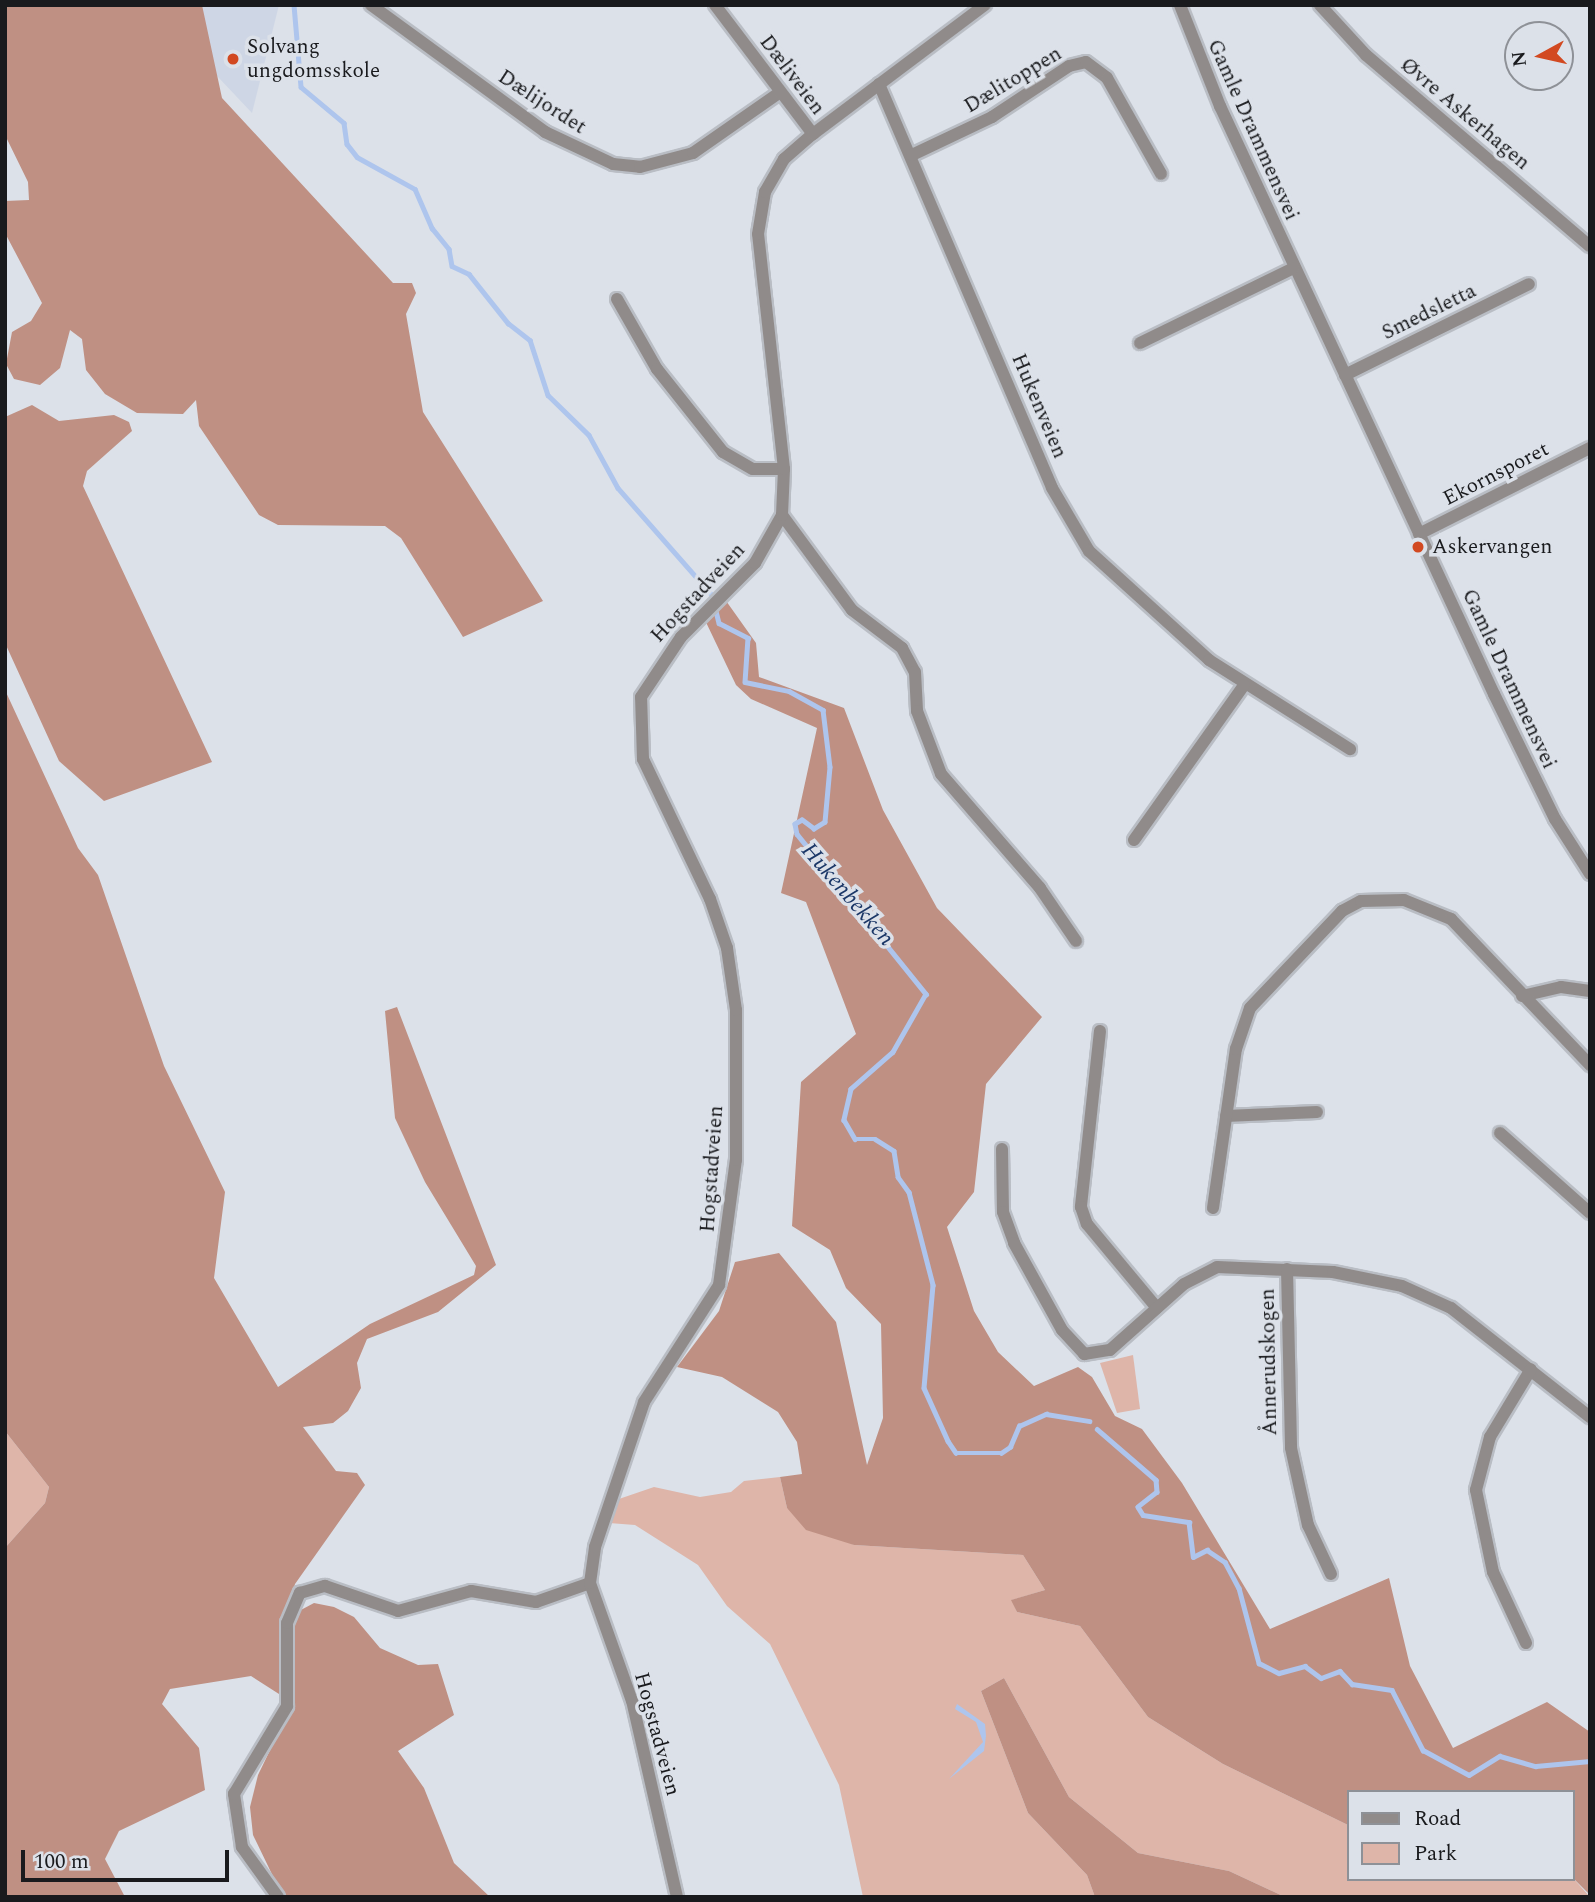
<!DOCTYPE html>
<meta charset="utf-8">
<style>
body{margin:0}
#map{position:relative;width:1595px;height:1902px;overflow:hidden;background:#dce1e9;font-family:Spectral,serif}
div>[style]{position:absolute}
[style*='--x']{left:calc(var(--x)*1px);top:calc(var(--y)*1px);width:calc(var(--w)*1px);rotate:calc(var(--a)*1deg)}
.built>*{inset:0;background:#ced6e5}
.green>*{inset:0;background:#deb5a9}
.forest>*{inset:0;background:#bf9083}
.water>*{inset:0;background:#aec5ed}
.stream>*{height:4.5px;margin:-2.25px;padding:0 2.25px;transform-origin:2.25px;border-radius:2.25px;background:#aec5ed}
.roads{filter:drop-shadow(2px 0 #b9bdc4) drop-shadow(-2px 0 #b9bdc4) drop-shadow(0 2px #b9bdc4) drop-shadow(0 -2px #b9bdc4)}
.minor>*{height:12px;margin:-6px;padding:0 6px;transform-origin:6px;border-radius:6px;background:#908b8a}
.dots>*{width:19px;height:19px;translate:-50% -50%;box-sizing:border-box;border:4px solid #dce1e9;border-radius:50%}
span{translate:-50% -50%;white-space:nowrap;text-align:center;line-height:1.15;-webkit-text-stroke:7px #dce1e9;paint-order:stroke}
.poi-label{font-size:21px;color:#191a1d}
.left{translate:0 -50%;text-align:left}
.street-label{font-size:21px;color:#191a1d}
.water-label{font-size:23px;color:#1b3767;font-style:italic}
.frame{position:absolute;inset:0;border:7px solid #191a1d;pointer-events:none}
.legend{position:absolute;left:1347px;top:1790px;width:228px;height:91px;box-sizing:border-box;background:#dce1e9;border:2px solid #8e9197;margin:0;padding:9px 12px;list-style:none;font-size:21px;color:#191a1d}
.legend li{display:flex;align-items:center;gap:14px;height:35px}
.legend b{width:35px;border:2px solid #8e9197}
.north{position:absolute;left:1504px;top:21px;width:70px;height:70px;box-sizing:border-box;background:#dce1e9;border:2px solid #8e9197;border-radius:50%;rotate:262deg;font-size:19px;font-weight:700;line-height:28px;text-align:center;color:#191a1d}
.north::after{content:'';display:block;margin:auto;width:24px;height:32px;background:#d24921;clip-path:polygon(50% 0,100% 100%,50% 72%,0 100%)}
.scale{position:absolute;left:21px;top:1850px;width:208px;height:32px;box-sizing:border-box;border:4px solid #191a1d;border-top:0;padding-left:9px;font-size:21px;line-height:24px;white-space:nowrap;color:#191a1d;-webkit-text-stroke:5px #dce1e9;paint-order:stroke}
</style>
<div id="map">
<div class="built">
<div style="clip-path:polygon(150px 5px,279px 5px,252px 113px,151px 6px)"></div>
</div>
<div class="green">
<div style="clip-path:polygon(1133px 1355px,1140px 1409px,1117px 1413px,1100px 1363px)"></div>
<div style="clip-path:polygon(5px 1431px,49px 1487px,45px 1503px,5px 1548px)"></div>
<div style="clip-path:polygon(780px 1477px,787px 1508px,854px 1545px,1023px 1555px,1045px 1590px,1012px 1600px,1017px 1612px,1080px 1626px,1148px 1717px,1223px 1764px,1348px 1825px,1348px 1879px,1572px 1877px,1590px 1897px,1285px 1897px,1229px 1871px,1138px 1853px,1069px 1797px,1004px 1678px,981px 1691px,1028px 1813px,1087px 1875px,1095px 1897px,863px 1897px,839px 1785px,770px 1644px,727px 1606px,698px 1565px,635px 1525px,609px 1523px,616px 1500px,654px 1487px,700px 1497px,731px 1492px,744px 1481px)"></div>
</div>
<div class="forest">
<div style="clip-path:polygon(5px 5px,202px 5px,222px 98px,393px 283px,412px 283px,416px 293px,406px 314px,423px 412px,543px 601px,463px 637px,401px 538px,385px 526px,278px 525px,259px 515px,199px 426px,196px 400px,183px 414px,137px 413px,105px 394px,86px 370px,82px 339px,70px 330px,60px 368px,40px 385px,14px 379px,6px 364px,12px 332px,31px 321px,42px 303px,5px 233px,5px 201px,29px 200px,28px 182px,5px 135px)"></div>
<div style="clip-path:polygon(32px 405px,59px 421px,114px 415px,129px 422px,132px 431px,87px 471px,83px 486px,212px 762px,104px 801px,59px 761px,5px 643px,5px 417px)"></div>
<div style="clip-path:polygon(724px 598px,756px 643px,759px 677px,844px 708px,883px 810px,937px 908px,1042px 1017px,986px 1084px,974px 1192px,947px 1227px,974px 1311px,998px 1352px,1034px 1386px,1078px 1367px,1092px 1377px,1115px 1416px,1142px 1429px,1182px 1483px,1270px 1629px,1389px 1578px,1410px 1666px,1453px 1748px,1547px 1702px,1590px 1732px,1590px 1895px,1572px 1877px,1572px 1792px,1348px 1792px,1348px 1825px,1223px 1764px,1148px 1717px,1080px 1626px,1017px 1612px,1011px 1600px,1045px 1590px,1023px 1555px,854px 1545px,806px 1530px,787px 1508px,780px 1477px,802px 1474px,797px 1442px,778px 1412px,722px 1377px,677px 1367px,719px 1311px,735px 1262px,779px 1253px,836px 1322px,867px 1465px,883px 1418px,881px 1324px,846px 1288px,830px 1250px,792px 1226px,801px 1082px,856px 1034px,806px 902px,781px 893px,817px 728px,751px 699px,736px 685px,703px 616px)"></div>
<div style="clip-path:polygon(5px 690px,78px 848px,98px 875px,164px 1066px,225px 1192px,214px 1278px,278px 1387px,370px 1324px,474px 1275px,476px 1266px,425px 1182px,395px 1118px,385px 1011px,397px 1007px,496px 1265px,438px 1312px,367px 1339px,357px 1363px,361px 1388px,348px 1411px,333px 1423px,303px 1427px,336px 1471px,357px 1473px,365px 1485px,295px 1584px,289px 1606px,299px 1611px,314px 1603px,334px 1607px,354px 1617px,380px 1648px,418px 1665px,438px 1664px,454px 1715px,398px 1751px,424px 1788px,454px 1863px,490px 1897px,283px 1897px,253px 1835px,250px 1807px,258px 1775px,289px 1711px,279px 1694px,251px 1676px,170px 1689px,162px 1704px,199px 1748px,205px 1790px,119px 1831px,105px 1859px,125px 1897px,5px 1897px,5px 1548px,45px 1503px,49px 1487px,5px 1431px)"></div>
<div style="clip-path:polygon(1004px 1678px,1069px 1797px,1138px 1853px,1229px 1871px,1285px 1897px,1095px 1897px,1087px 1875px,1028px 1813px,981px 1691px)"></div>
</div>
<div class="water">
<div style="clip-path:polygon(957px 1704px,985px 1724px,986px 1736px,984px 1751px,949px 1779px,983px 1742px,976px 1722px,955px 1709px)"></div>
</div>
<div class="stream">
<div style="--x:294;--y:5;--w:82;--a:85.1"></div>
<div style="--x:301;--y:87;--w:56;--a:39.9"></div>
<div style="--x:344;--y:123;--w:21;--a:82"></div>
<div style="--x:347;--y:144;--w:16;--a:52"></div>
<div style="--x:357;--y:157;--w:66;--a:28.9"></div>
<div style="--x:415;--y:189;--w:43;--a:66.4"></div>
<div style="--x:432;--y:228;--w:27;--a:51"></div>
<div style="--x:449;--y:249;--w:17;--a:80"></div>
<div style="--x:452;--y:266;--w:19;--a:25"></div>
<div style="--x:469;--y:274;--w:63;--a:51.5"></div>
<div style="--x:508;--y:323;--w:28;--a:38"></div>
<div style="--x:530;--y:340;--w:58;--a:71.9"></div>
<div style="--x:548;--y:395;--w:57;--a:44.3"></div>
<div style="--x:589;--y:435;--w:60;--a:61.3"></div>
<div style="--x:618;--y:488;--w:142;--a:48.7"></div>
<div style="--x:712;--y:595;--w:29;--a:76"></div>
<div style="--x:719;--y:623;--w:33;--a:27"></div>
<div style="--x:748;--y:638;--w:44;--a:93.9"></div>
<div style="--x:745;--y:682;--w:45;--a:11.6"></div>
<div style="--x:789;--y:691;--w:39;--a:29"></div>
<div style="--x:823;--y:710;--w:57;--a:83"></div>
<div style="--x:830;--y:767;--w:55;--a:95.2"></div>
<div style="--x:825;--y:822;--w:13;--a:148"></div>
<div style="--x:814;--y:829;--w:15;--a:-143"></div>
<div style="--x:802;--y:820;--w:8;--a:150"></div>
<div style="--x:795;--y:824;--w:10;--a:79"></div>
<div style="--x:797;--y:834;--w:206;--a:51.1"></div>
<div style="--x:926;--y:994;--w:67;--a:119.6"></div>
<div style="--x:893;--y:1052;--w:56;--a:138.6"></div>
<div style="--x:851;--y:1089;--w:32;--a:103"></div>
<div style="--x:844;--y:1120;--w:22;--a:60"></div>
<div style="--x:855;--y:1139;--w:20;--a:0"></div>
<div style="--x:875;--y:1139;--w:22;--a:32"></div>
<div style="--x:894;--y:1151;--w:26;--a:81"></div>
<div style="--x:898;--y:1177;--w:19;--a:54"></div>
<div style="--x:909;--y:1192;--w:96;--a:75.5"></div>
<div style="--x:933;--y:1285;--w:103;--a:95"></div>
<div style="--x:924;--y:1388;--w:58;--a:65.6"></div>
<div style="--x:948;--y:1441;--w:14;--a:56"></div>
<div style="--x:956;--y:1453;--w:45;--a:0"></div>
<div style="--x:1001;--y:1453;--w:11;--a:-34"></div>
<div style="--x:1010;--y:1447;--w:23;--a:-67"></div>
<div style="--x:1019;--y:1426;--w:30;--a:-24"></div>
<div style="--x:1046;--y:1414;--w:44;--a:9.2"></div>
<div style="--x:1097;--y:1429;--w:78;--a:40.8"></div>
<div style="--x:1156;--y:1480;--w:12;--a:85"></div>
<div style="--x:1157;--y:1492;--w:24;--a:142"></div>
<div style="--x:1138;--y:1507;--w:9;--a:58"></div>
<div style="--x:1143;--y:1515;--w:47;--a:8.7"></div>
<div style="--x:1189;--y:1522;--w:35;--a:83"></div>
<div style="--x:1193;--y:1557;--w:16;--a:-27"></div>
<div style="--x:1207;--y:1550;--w:22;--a:34"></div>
<div style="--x:1225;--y:1562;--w:30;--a:62"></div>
<div style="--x:1239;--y:1588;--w:78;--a:75.1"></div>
<div style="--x:1259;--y:1663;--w:22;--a:27"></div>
<div style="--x:1279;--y:1673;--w:27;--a:-15"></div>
<div style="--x:1305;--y:1666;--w:20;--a:37"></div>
<div style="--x:1321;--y:1678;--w:20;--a:-20"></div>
<div style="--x:1340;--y:1671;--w:18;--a:47"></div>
<div style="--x:1352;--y:1684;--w:40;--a:8.5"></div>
<div style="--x:1392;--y:1690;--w:68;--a:62.7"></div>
<div style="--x:1423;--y:1750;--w:52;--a:28.5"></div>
<div style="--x:1469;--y:1775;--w:36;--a:-32"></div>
<div style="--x:1500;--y:1756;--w:37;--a:16"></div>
<div style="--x:1536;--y:1766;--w:54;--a:-5.3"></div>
</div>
<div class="roads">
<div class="minor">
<div style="--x:371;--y:5;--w:215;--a:36.1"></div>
<div style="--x:545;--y:132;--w:75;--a:25.2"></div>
<div style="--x:613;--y:164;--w:27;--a:6"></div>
<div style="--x:640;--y:167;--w:55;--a:-14.8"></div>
<div style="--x:693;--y:153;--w:105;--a:-34.9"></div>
<div style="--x:715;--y:5;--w:162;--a:52.8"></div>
<div style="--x:1180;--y:5;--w:109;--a:68.4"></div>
<div style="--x:1220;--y:106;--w:649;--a:65.02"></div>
<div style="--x:1494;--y:694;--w:139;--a:64"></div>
<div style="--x:1555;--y:819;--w:65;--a:57.5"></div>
<div style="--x:1320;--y:5;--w:68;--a:47.4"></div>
<div style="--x:1366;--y:55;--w:294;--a:40.5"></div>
<div style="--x:879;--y:84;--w:439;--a:66.8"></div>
<div style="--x:1052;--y:488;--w:73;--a:59.6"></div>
<div style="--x:1089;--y:551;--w:162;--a:42.2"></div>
<div style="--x:1209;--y:660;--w:167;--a:32.3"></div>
<div style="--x:912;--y:155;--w:89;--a:-25.4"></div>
<div style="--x:992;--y:117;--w:92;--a:-33.5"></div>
<div style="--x:1069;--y:66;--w:17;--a:-13"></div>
<div style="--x:1086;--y:62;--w:26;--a:37"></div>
<div style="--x:1107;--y:78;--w:110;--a:60.6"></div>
<div style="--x:617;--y:299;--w:81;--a:60.3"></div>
<div style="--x:657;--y:369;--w:106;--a:51.5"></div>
<div style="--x:723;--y:452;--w:34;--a:30"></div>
<div style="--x:753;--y:469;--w:31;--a:0"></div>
<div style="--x:1140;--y:343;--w:171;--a:-26"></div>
<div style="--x:1345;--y:375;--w:205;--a:-26.3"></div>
<div style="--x:782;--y:515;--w:118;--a:53.6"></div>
<div style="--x:852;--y:610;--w:63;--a:37.2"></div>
<div style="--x:902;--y:648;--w:27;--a:62"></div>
<div style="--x:915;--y:672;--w:39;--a:87"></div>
<div style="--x:917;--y:711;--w:67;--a:69.1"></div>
<div style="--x:941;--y:774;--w:151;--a:49"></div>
<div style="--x:1040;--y:888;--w:64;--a:55.8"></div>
<div style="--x:1419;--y:534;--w:191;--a:-26.7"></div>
<div style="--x:1134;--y:840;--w:190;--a:-54.6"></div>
<div style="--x:1522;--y:996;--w:40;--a:-13"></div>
<div style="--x:1561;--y:987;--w:29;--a:8"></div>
<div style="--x:1100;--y:1031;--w:177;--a:96.2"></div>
<div style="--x:1081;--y:1207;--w:18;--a:71"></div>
<div style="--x:1087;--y:1224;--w:109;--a:50.2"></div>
<div style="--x:1226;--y:1116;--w:91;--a:-2.5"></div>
<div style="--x:1500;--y:1133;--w:120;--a:41.6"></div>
<div style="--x:1002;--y:1149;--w:63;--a:89.1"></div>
<div style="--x:1003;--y:1212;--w:33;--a:70"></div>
<div style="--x:1014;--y:1243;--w:99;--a:61.1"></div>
<div style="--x:1062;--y:1330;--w:33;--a:47"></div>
<div style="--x:1084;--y:1354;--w:26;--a:-9"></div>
<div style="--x:1110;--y:1350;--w:99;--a:-41.7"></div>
<div style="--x:1184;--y:1284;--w:37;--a:-27"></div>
<div style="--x:1217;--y:1267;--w:116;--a:2.5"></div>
<div style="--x:1333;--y:1272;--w:70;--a:11.5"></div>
<div style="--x:1402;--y:1286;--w:54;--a:24.2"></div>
<div style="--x:1451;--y:1308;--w:177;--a:38.1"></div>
<div style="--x:1213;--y:1208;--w:161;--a:-81.8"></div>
<div style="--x:1236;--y:1049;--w:43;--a:-71.1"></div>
<div style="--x:1250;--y:1008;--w:134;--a:-46.5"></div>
<div style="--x:1342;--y:911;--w:21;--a:-28"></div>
<div style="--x:1361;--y:901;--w:43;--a:-1.3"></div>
<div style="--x:1404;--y:900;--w:51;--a:22"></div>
<div style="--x:1451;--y:919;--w:202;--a:46.4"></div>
<div style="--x:1287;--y:1269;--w:179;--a:88.7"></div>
<div style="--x:1291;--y:1448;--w:79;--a:77.6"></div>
<div style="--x:1308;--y:1525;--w:54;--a:64.9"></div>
<div style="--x:1526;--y:1643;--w:78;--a:-114.9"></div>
<div style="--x:1493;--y:1572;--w:84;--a:-101.7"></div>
<div style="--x:1476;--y:1490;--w:55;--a:-75.2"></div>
<div style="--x:1490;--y:1437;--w:79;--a:-58.9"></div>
<div style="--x:278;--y:1897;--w:62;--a:-125.8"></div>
<div style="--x:242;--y:1847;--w:54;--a:-98.6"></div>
<div style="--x:234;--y:1794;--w:103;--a:-58.9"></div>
<div style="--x:287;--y:1706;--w:83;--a:-90"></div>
<div style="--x:287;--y:1623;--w:33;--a:-67"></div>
<div style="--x:300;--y:1593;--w:26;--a:-16"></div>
<div style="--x:325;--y:1586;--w:77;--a:18.9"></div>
<div style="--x:398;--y:1611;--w:76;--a:-15.3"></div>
<div style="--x:471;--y:1591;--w:66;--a:9.6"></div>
<div style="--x:536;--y:1602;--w:57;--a:-19.4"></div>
<div style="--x:677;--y:1897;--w:201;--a:-102.9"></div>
<div style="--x:632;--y:1701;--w:125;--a:-109.6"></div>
<div style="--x:590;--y:1583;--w:36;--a:-82"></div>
<div style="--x:595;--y:1547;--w:153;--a:-71.3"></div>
<div style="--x:644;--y:1402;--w:139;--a:-57.3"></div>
<div style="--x:719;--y:1285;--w:126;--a:-82.3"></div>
<div style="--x:736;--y:1160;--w:150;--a:-90"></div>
<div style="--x:736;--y:1010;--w:63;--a:-98.3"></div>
<div style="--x:727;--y:948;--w:52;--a:-109.1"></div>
<div style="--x:710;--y:899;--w:155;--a:-115.6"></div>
<div style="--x:643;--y:759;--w:62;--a:-91.8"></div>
<div style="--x:641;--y:697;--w:72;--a:-56.3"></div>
<div style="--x:681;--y:637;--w:105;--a:-45"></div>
<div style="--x:755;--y:563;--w:55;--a:-60.6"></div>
<div style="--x:782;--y:515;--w:46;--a:-87.5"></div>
<div style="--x:784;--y:469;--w:236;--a:-96.3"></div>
<div style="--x:758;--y:234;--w:43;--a:-80.5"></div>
<div style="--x:765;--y:192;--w:38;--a:-60"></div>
<div style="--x:784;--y:159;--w:38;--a:-41"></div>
<div style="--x:813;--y:134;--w:215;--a:-36.9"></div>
</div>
</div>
<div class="dots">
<div style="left:233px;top:59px;background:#d24921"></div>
<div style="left:1418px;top:547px;background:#d24921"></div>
</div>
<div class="poi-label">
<span class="left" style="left:247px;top:59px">Solvang<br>ungdomsskole</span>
<span class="left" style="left:1432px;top:547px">Askervangen</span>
</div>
<div class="street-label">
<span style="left:792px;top:75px;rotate:53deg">Dæliveien</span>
<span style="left:1013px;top:80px;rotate:-31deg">Dælitoppen</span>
<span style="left:542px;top:102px;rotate:33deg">Dælijordet</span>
<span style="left:1465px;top:114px;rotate:40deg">Øvre Askerhagen</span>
<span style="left:1253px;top:130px;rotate:66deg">Gamle Drammensvei</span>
<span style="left:1429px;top:312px;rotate:-26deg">Smedsletta</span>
<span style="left:1039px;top:406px;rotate:67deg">Hukenveien</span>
<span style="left:1496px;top:474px;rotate:-27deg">Ekornsporet</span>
<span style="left:698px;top:593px;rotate:-47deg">Hogstadveien</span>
<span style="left:1509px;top:679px;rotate:65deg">Gamle Drammensvei</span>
<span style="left:712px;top:1169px;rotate:-86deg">Hogstadveien</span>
<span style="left:1269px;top:1362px;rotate:-91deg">Ånnerudskogen</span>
<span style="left:657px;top:1734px;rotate:75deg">Hogstadveien</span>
</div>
<div class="water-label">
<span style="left:847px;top:895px;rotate:49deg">Hukenbekken</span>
</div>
<div class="frame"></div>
<ul class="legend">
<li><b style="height:9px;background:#908b8a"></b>Road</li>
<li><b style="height:19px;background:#deb5a9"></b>Park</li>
</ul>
<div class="north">N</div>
<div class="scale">100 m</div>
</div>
